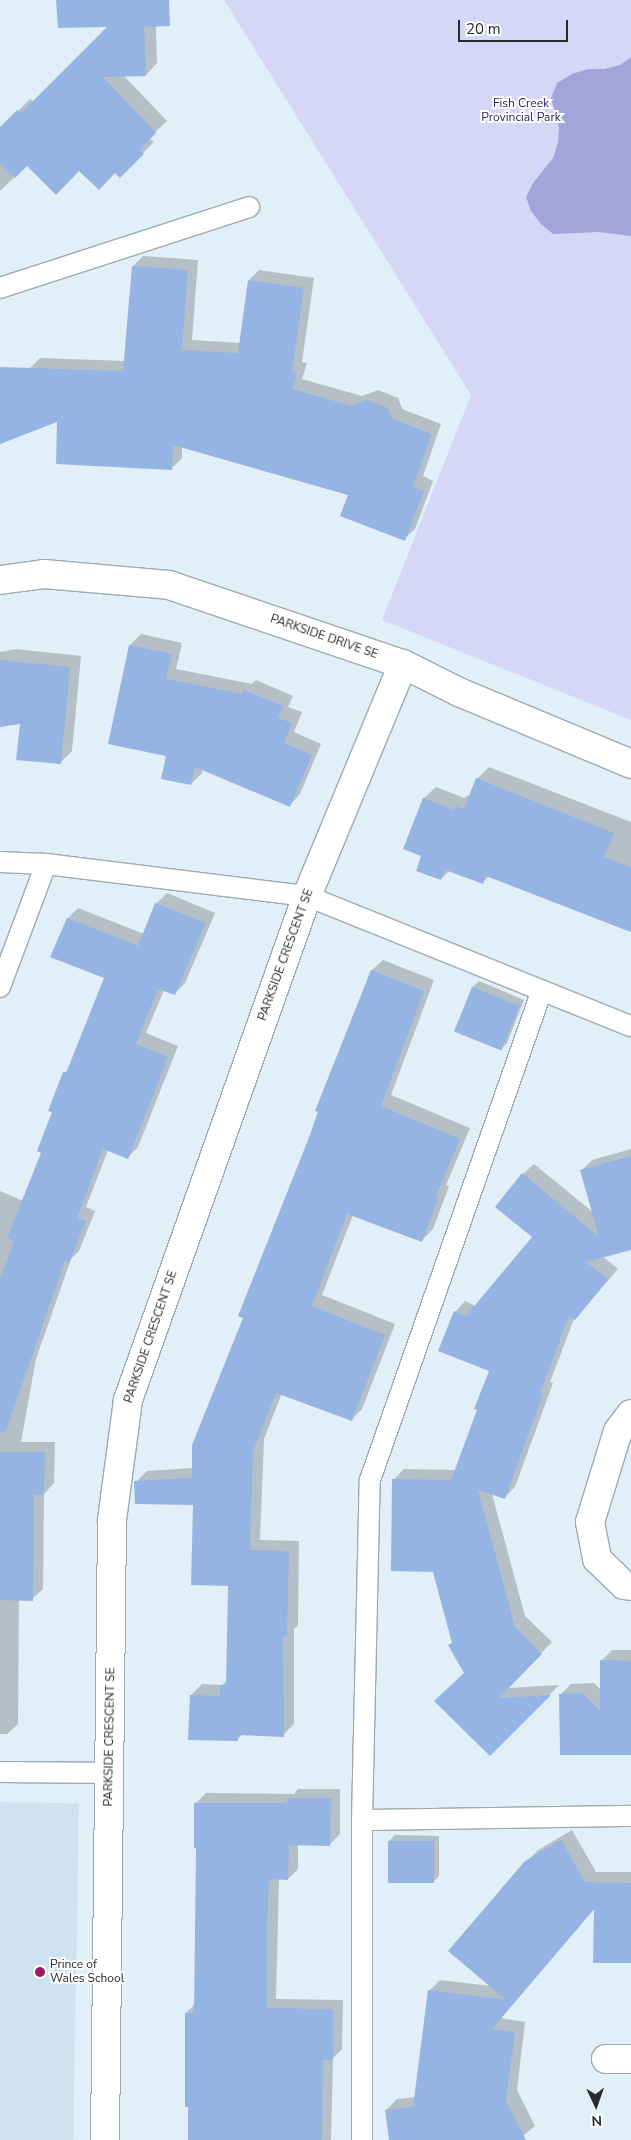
<!DOCTYPE html>
<style>
body{margin:0}
#map{position:relative;width:631px;height:2140px;overflow:hidden;background:#e1eff8;font-family:"Nunito Sans",sans-serif}
div>[style]{position:absolute}
[style*='--x']{left:calc(var(--x)*1px);top:calc(var(--y)*1px);width:calc(var(--w)*1px);rotate:calc(var(--a)*1deg)}
.built>*{inset:0;background:#cee2ef;transform-origin:0 0}
.green>*{inset:0;background:#d6d7f7}
.forest>*{inset:0;background:#a3a5da}
.shadow>*{inset:0;background:#0003}
.building>*{inset:0;background:#95b4e3;transform-origin:0 0}
.roads{filter:drop-shadow(1px 0 #9daab2) drop-shadow(-1px 0 #9daab2) drop-shadow(0 1px #9daab2) drop-shadow(0 -1px #9daab2)}
.service>*{height:20px;margin:-10px;padding:0 10px;transform-origin:10px;border-radius:10px;background:#fff}
.minor>*{height:28px;margin:-14px;padding:0 14px;transform-origin:14px;border-radius:14px;background:#fff}
.dots>*{width:14px;height:14px;translate:-50% -50%;box-sizing:border-box;border:2px solid #fff;border-radius:50%}
span{translate:-50% -50%;white-space:nowrap;text-align:center;line-height:1.15;-webkit-text-stroke:4px #fff;paint-order:stroke}
.park-label{font-size:12px;color:#2c2463}
.street-label{font-size:12px;color:#252a2d}
.poi-label{font-size:12px;color:#252a2d}
.left{translate:0 -50%;text-align:left}
.north{position:absolute;left:571px;top:2080px;width:50px;height:50px;-webkit-text-stroke:4px #fff;paint-order:stroke;rotate:177deg;font-size:14px;font-weight:700;line-height:20px;text-align:center;color:#252a2d}
.north::after{content:'';display:block;margin:auto;width:18px;height:22px;background:#252a2d;clip-path:polygon(50% 0,100% 100%,50% 72%,0 100%)}
.scale{position:absolute;left:458px;top:20px;width:110px;height:22px;box-sizing:border-box;border:2px solid #252a2d;border-top:0;padding-left:6px;font-size:15px;line-height:18px;white-space:nowrap;color:#252a2d;-webkit-text-stroke:4px #fff;paint-order:stroke}
</style>
<div id="map">
<div class="built">
<div style="left:0;top:1802px;width:79px;height:338px;rotate:1deg"></div>
</div>
<div class="green">
<div style="clip-path:polygon(224px 0,631px 0,631px 720px,382px 620px,471px 395px)"></div>
</div>
<div class="forest">
<div style="clip-path:polygon(631px 57px,631px 236px,599px 232px,553px 234px,541px 224px,531px 211px,526px 197px,533px 183px,553px 158px,558px 143px,559px 128px,551px 98px,557px 83px,572px 74px,588px 69px,604px 69px,620px 65px)"></div>
</div>
<div class="shadow">
<div style="clip-path:polygon(58px 0,155px 0,157px 63px,146px 75px,123px 75px,167px 121px,149px 138px,154px 142px,120px 176px,115px 171px,27px 165px,0 191px,0 129px,30px 99px,34px 102px,110px 26px)"></div>
<div style="clip-path:polygon(143px 256px,198px 260px,192px 340px,240px 343px,249px 280px,259px 270px,314px 278px,302px 362px,307px 363px,302px 379px,362px 396px,378px 390px,398px 398px,402px 409px,441px 424px,423px 476px,433px 481px,415px 529px,404px 539px,350px 494px,182px 447px,182px 458px,171px 469px,59px 420px,0 444px,0 380px,30px 368px,40px 358px,125px 361px,133px 266px)"></div>
<div style="clip-path:polygon(141px 634px,182px 643px,176px 669px,252px 684px,256px 680px,293px 696px,288px 707px,302px 712px,294px 732px,321px 744px,300px 794px,290px 805px,203px 769px,202px 773px,191px 784px,168px 755px,130px 645px)"></div>
<div style="clip-path:polygon(16px 649px,81px 656px,72px 751px,60px 763px,21px 722px,0 725px,0 652px)"></div>
<div style="clip-path:polygon(489px 767px,631px 822px,631px 932px,489px 876px,482px 883px,450px 870px,441px 879px,423px 855px,424px 798px,436px 787px,464px 798px,468px 795px,470px 796px,477px 779px)"></div>
<div style="clip-path:polygon(167px 893px,215px 913px,185px 983px,174px 994px,164px 990px,146px 1033px,178px 1046px,138px 1147px,127px 1158px,108px 1150px,86px 1207px,95px 1211px,79px 1251px,71px 1259px,36px 1359px,21px 1442px,55px 1442px,54px 1483px,44px 1494px,43px 1589px,32px 1599px,19px 1599px,18px 1724px,7px 1734px,0 1734px,0 1191px,23px 1201px,43px 1152px,64px 1073px,70px 1068px,105px 978px,68px 918px,78px 908px,144px 934px,156px 904px)"></div>
<div style="clip-path:polygon(383px 960px,434px 980px,391px 1095px,470px 1128px,446px 1185px,449px 1186px,433px 1229px,422px 1240px,353px 1215px,322px 1295px,395px 1324px,362px 1409px,351px 1420px,282px 1393px,264px 1439px,260px 1540px,299px 1541px,298px 1625px,294px 1629px,294px 1724px,283px 1735px,243px 1734px,237px 1740px,191px 1695px,202px 1684px,222px 1685px,228px 1680px,229px 1584px,194px 1504px,136px 1482px,147px 1471px,193px 1468px,245px 1317px,372px 970px)"></div>
<div style="clip-path:polygon(479px 981px,524px 1000px,507px 1043px,501px 1049px,456px 1031px,473px 987px)"></div>
<div style="clip-path:polygon(631px 1149px,631px 1248px,602px 1256px,618px 1269px,574px 1319px,550px 1382px,553px 1383px,515px 1487px,504px 1498px,492px 1494px,525px 1616px,552px 1642px,507px 1688px,559px 1685px,490px 1755px,465px 1672px,449px 1645px,453px 1642px,434px 1571px,394px 1479px,404px 1469px,456px 1470px,491px 1371px,455px 1312px,465px 1301px,476px 1306px,534px 1237px,523px 1174px,534px 1164px,594px 1213px,582px 1170px,592px 1160px)"></div>
<div style="clip-path:polygon(612px 1650px,631px 1650px,631px 1753px,560px 1695px,571px 1684px,594px 1683px,601px 1690px,601px 1661px)"></div>
<div style="clip-path:polygon(298px 1789px,340px 1789px,340px 1834px,330px 1844px,298px 1844px,298px 1869px,288px 1879px,279px 1879px,276px 1999px,343px 2000px,342px 2049px,333px 2058px,331px 2140px,189px 2140px,186px 2013px,195px 2004px,198px 1847px,196px 1803px,206px 1793px,294px 1794px)"></div>
<div style="clip-path:polygon(572px 1830px,596px 1872px,631px 1872px,631px 1962px,596px 1907px,501px 2018px,525px 2022px,517px 2090px,535px 2126px,518px 2140px,390px 2140px,386px 2110px,397px 2099px,416px 2097px,429px 1991px,440px 1980px,491px 1986px,527px 1861px,538px 1850px)"></div>
<div style="clip-path:polygon(395px 1835px,439px 1836px,439px 1876px,433px 1882px,389px 1841px)"></div>
</div>
<div class="building">
<div style="clip-path:polygon(56px 0,169px 0,170px 26px,144px 27px,146px 76px,103px 77px,156px 133px,139px 150px,144px 154px,120px 178px,115px 173px,99px 190px,79px 171px,56px 195px,27px 166px,15px 178px,0 163px,0 127px,17px 110px,21px 113px,107px 27px,58px 28px)"></div>
<div style="clip-path:polygon(132px 266px,188px 270px,182px 350px,238px 353px,248px 280px,304px 288px,292px 372px,297px 373px,293px 389px,351px 406px,367px 400px,388px 408px,392px 419px,432px 434px,413px 487px,424px 491px,405px 541px,340px 516px,348px 495px,173px 445px,172px 470px,56px 464px,57px 422px,0 444px,0 367px,123px 371px)"></div>
<div style="clip-path:polygon(129px 645px,172px 654px,166px 679px,242px 694px,244px 690px,283px 706px,278px 718px,292px 723px,284px 743px,312px 755px,290px 807px,195px 767px,191px 785px,161px 779px,166px 756px,108px 744px)"></div>
<div style="clip-path:polygon(0 660px,70px 667px,61px 764px,16px 760px,20px 724px,0 727px)"></div>
<div style="clip-path:polygon(476px 778px,614px 833px,604px 857px,631px 867px,631px 932px,486px 876px,483px 884px,445px 870px,441px 880px,416px 871px,421px 856px,403px 849px,423px 798px,454px 810px,455px 806px,464px 809px)"></div>
<div style="clip-path:polygon(155px 903px,206px 923px,175px 995px,158px 989px,136px 1044px,168px 1057px,128px 1159px,103px 1149px,77px 1218px,86px 1221px,69px 1263px,65px 1261px,5px 1433px,0 1432px,0 1279px,14px 1241px,7px 1238px,41px 1153px,37px 1151px,52px 1112px,48px 1111px,63px 1072px,66px 1073px,104px 978px,50px 957px,67px 918px,138px 946px)"></div>
<div style="clip-path:polygon(371px 970px,424px 991px,381px 1106px,460px 1139px,436px 1196px,439px 1197px,422px 1242px,347px 1214px,312px 1306px,385px 1335px,352px 1421px,276px 1393px,253px 1451px,250px 1550px,289px 1551px,287px 1637px,283px 1637px,284px 1737px,238px 1735px,238px 1741px,188px 1740px,190px 1695px,220px 1696px,220px 1685px,226px 1685px,228px 1586px,191px 1585px,193px 1505px,135px 1504px,134px 1481px,192px 1478px,192px 1445px,243px 1318px,238px 1316px,308px 1140px,318px 1112px,315px 1111px)"></div>
<div style="left:472px;top:987px;width:51px;height:48px;rotate:22deg"></div>
<div style="clip-path:polygon(631px 1156px,631px 1250px,586px 1262px,608px 1280px,575px 1320px,569px 1316px,540px 1393px,543px 1394px,505px 1499px,478px 1490px,515px 1627px,542px 1654px,499px 1698px,551px 1695px,490px 1756px,434px 1701px,464px 1673px,448px 1645px,452px 1643px,433px 1572px,391px 1571px,392px 1479px,451px 1480px,477px 1410px,474px 1409px,489px 1371px,438px 1351px,454px 1311px,466px 1316px,532px 1237px,495px 1207px,522px 1173px,599px 1237px,580px 1170px)"></div>
<div style="clip-path:polygon(0 1452px,45px 1452px,44px 1495px,34px 1495px,33px 1601px,0 1600px)"></div>
<div style="clip-path:polygon(600px 1660px,631px 1661px,631px 1755px,560px 1755px,559px 1694px,582px 1693px,600px 1711px)"></div>
<div style="clip-path:polygon(287px 1798px,331px 1798px,330px 1846px,289px 1845px,288px 1880px,269px 1879px,267px 1926px,267px 2008px,333px 2009px,333px 2060px,323px 2060px,322px 2140px,188px 2140px,188px 2107px,185px 2107px,185px 2013px,194px 2013px,196px 1848px,194px 1848px,194px 1803px,287px 1803px)"></div>
<div style="clip-path:polygon(561px 1840px,585px 1882px,631px 1883px,631px 1963px,593px 1963px,594px 1909px,492px 2029px,515px 2032px,506px 2101px,526px 2140px,389px 2140px,385px 2110px,413px 2107px,428px 1990px,506px 2000px,448px 1951px,525px 1861px)"></div>
<div style="left:388px;top:1841px;width:46px;height:42px"></div>
</div>
<div class="roads">
<div class="service">
<div style="--x:0;--y:288;--w:262;--a:-18"></div>
<div style="--x:0;--y:862;--w:46;--a:2.5"></div>
<div style="--x:46;--y:864;--w:263;--a:7"></div>
<div style="--x:307;--y:896;--w:349;--a:21.9"></div>
<div style="--x:0;--y:987;--w:131;--a:-69.5"></div>
<div style="--x:0;--y:1772;--w:109;--a:0.5"></div>
<div style="--x:362;--y:1820;--w:269;--a:-0.9"></div>
<div style="--x:362;--y:2140;--w:320;--a:-90"></div>
<div style="--x:362;--y:1820;--w:340;--a:-88.7"></div>
<div style="--x:370;--y:1480;--w:519;--a:-70.66"></div>
</div>
<div class="minor">
<div style="--x:0;--y:580;--w:44;--a:-7.8"></div>
<div style="--x:44;--y:574;--w:125;--a:5"></div>
<div style="--x:169;--y:585;--w:247;--a:18.7"></div>
<div style="--x:403;--y:664;--w:63;--a:26.6"></div>
<div style="--x:459;--y:692;--w:186;--a:22.7"></div>
<div style="--x:631;--y:1414;--w:21;--a:127"></div>
<div style="--x:618;--y:1431;--w:95;--a:107.1"></div>
<div style="--x:590;--y:1522;--w:38;--a:79"></div>
<div style="--x:597;--y:1559;--w:37;--a:44"></div>
<div style="--x:624;--y:1585;--w:7;--a:8"></div>
<div style="--x:606;--y:2059;--w:25;--a:0"></div>
<div style="--x:105;--y:2140;--w:620;--a:-89.35"></div>
<div style="--x:112;--y:1520;--w:121;--a:-82.4"></div>
<div style="--x:128;--y:1400;--w:535;--a:-70.45"></div>
<div style="--x:307;--y:896;--w:251;--a:-67.5"></div>
</div>
</div>
<div class="dots">
<div style="left:40px;top:1972px;background:#a31860"></div>
</div>
<div class="park-label">
<span style="left:521px;top:111px">Fish Creek<br>Provincial Park</span>
</div>
<div class="street-label">
<span style="left:324px;top:637px;rotate:19deg">PARKSIDE DRIVE SE</span>
<span style="left:286px;top:955px;rotate:-70deg">PARKSIDE CRESCENT SE</span>
<span style="left:151px;top:1337px;rotate:-71deg">PARKSIDE CRESCENT SE</span>
<span style="left:110px;top:1737px;rotate:-89deg">PARKSIDE CRESCENT SE</span>
</div>
<div class="poi-label">
<span class="left" style="left:50px;top:1972px">Prince of<br>Wales School</span>
</div>
<div class="north">N</div>
<div class="scale">20 m</div>
</div>
